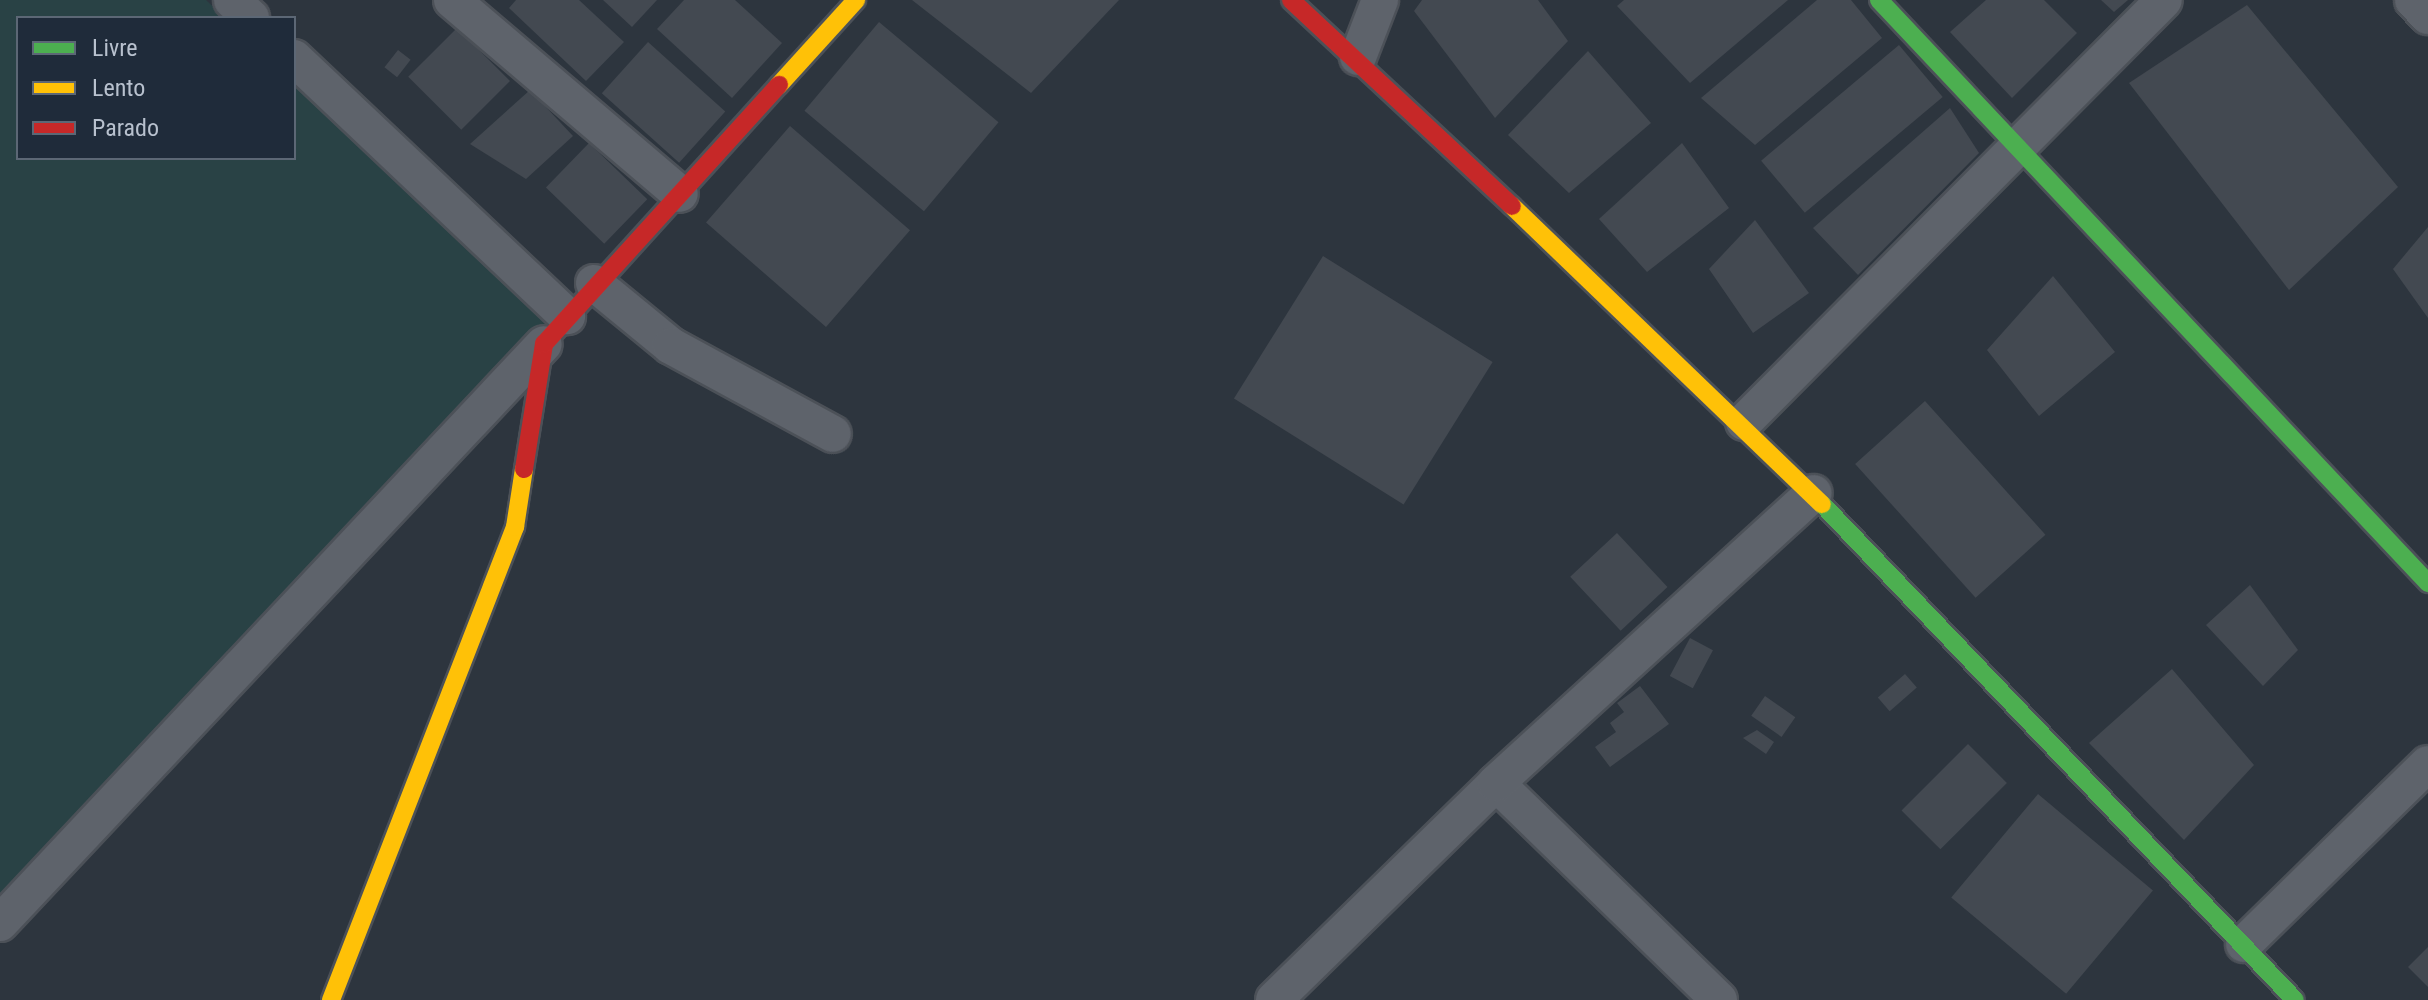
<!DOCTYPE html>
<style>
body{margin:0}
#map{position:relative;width:2428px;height:1000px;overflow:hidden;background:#2d353e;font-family:"Roboto Condensed",sans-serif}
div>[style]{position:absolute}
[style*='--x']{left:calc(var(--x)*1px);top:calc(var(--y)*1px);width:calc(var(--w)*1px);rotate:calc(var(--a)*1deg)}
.green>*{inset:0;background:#294245}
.building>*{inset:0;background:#434951;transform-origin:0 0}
.roads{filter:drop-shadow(2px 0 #4c5158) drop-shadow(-2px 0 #4c5158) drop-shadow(0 2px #4c5158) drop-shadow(0 -2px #4c5158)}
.street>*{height:36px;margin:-18px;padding:0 18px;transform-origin:18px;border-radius:18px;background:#5e636b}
.fast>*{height:18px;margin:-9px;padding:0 9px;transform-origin:9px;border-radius:9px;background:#4caf50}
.slow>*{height:18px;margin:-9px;padding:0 9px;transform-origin:9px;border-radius:9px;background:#ffc107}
.jam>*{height:18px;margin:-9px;padding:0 9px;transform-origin:9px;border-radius:9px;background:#c62828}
span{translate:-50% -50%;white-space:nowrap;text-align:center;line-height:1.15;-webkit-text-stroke:6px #1f2b3a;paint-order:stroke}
.legend{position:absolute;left:16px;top:16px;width:280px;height:144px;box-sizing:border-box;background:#1f2b3a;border:2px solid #5c6775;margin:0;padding:10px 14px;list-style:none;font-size:24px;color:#b8c1ce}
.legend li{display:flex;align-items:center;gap:16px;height:40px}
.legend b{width:40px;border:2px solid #5c6775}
</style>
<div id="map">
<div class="green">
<div style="clip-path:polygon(0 0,206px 0,225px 18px,18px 18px,18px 158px,294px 158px,294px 84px,546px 322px,0 920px)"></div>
</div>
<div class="building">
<div style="clip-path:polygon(516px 0,579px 0,624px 42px,586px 81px,509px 8px)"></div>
<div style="clip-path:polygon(603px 0,657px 0,632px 27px)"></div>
<div style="clip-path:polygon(684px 0,735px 0,782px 43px,732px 98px,657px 29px)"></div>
<div style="clip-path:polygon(912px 0,1119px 0,1031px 93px)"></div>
<div style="clip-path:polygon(1422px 0,1538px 0,1568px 41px,1495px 118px,1414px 11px)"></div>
<div style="clip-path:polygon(1624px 0,1788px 0,1690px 83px,1617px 6px)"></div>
<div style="clip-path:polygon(1817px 0,1851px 0,1882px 38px,1755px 145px,1701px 98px)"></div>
<div style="clip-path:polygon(1986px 0,2044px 0,2077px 33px,2012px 98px,1950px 32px)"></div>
<div style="clip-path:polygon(2101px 0,2128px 0,2114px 12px)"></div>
<div style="clip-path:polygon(2247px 5px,2398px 187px,2289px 290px,2129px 83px)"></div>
<div style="left:879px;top:22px;width:156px;height:116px;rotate:40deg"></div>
<div style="left:457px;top:28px;width:75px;height:69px;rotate:45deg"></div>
<div style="left:648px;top:42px;width:104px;height:69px;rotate:42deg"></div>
<div style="left:1899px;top:45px;width:68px;height:180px;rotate:50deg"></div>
<div style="left:398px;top:50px;width:16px;height:22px;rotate:38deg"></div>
<div style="clip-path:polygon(1588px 51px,1651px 123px,1569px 193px,1508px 135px)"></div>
<div style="clip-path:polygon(530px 90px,573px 136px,526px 179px,470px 144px)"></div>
<div style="clip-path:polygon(1950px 108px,1979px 153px,1858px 275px,1813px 228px)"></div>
<div style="left:790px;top:126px;width:159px;height:128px;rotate:41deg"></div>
<div style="left:589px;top:143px;width:81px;height:62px;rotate:44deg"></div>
<div style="clip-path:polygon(1682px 143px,1729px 208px,1647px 272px,1599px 219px)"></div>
<div style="clip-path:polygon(1755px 220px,1809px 293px,1753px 333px,1709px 269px)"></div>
<div style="clip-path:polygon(2428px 227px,2428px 318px,2393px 269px)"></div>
<div style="left:1323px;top:256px;width:200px;height:168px;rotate:32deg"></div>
<div style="clip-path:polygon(2053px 276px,2115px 352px,2039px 416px,1987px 350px)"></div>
<div style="left:1925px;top:401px;width:180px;height:94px;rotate:48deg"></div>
<div style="left:1617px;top:533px;width:74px;height:64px;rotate:47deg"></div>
<div style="clip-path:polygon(2250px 585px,2298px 650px,2263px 686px,2206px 625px)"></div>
<div style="left:1690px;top:638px;width:26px;height:43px;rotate:28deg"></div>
<div style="clip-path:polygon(2172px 669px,2254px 765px,2184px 840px,2089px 743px)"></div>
<div style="left:1905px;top:674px;width:18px;height:36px;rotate:49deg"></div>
<div style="clip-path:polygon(1640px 686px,1669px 724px,1610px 767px,1595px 747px,1616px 732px,1610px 723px,1624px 712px,1617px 703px)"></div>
<div style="left:1765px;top:696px;width:37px;height:24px;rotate:35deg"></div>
<div style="clip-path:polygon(1757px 730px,1774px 742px,1766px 754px,1743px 738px)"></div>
<div style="left:1968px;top:744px;width:55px;height:94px;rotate:45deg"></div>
<div style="left:2038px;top:794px;width:150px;height:135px;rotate:40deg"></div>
<div style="clip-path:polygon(2428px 947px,2428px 987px,2408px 967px)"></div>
</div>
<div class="roads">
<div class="street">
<div style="--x:232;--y:0;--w:26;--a:43"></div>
<div style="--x:452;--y:0;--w:299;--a:40.4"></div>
<div style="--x:2413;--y:0;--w:22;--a:47"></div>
<div style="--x:1358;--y:57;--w:61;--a:-68.9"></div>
<div style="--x:294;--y:58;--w:376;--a:43.4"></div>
<div style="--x:594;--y:283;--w:99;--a:39.3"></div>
<div style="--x:671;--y:346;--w:184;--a:28.5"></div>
<div style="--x:1744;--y:422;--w:595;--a:-45.14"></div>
<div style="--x:1496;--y:783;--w:311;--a:44.2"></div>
<div style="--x:0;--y:923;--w:794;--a:-46.79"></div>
<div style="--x:2244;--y:944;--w:257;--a:-44.4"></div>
<div style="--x:1274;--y:1000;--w:310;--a:-44.3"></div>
<div style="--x:1496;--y:783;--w:430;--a:-42.4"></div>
</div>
<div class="fast">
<div style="--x:1879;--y:0;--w:801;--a:46.72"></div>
<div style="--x:1822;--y:504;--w:685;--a:46.36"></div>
</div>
<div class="slow">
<div style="--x:779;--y:85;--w:115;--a:-47.8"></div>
<div style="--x:1512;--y:206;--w:430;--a:43.9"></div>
<div style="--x:331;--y:1000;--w:508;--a:-68.74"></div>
<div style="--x:515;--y:527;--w:59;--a:-81.2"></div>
</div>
<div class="jam">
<div style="--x:1291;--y:0;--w:302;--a:43"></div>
<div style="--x:524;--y:469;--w:127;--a:-80.9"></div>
<div style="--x:544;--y:344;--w:350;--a:-47.8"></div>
</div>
</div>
<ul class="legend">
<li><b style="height:10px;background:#4caf50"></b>Livre</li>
<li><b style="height:10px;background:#ffc107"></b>Lento</li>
<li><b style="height:10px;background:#c62828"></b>Parado</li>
</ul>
</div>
